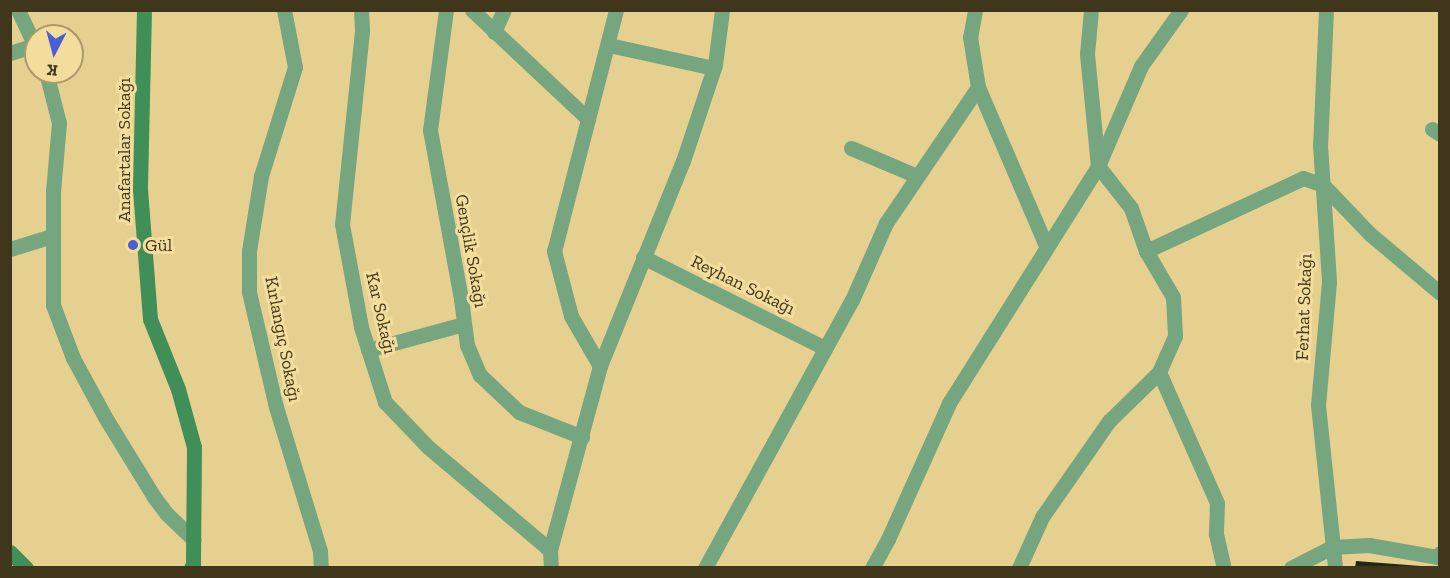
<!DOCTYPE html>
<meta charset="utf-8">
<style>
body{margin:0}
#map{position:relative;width:1450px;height:578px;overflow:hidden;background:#e6d090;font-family:"Zilla Slab",serif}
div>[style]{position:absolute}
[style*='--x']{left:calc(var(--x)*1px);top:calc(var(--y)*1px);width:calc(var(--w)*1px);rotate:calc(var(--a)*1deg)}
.building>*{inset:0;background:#262713}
.street>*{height:15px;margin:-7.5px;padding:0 7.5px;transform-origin:7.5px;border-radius:7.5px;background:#75a680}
.secondary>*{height:15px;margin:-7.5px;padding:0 7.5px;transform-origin:7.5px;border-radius:7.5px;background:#408f58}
.dots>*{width:16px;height:16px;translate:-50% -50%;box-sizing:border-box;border:3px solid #f3dd9c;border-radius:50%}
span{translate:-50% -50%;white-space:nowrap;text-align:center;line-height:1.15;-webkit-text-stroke:6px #f3dd9c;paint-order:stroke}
.street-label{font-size:18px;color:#3f361c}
.poi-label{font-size:18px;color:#3f361c}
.left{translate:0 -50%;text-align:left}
.frame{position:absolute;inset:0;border:12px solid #3f361c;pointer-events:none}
.north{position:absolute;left:24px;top:24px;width:60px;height:60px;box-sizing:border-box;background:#f3dd9c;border:2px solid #ab9a69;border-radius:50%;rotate:186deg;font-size:16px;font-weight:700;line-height:24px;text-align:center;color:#3f361c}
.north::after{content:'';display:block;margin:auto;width:21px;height:27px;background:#4a5fd4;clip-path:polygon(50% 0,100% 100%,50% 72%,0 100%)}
</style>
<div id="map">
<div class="building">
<div style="clip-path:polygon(1356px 561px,1421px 566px,1421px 568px,1355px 568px)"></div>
</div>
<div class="street">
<div style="--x:18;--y:10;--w:42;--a:64.7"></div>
<div style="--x:284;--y:10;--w:58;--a:79.1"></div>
<div style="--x:295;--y:67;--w:114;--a:107.3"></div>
<div style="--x:261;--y:176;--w:76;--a:99.1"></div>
<div style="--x:249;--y:251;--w:41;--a:90"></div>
<div style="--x:249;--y:292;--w:118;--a:76.8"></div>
<div style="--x:276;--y:407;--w:151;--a:73"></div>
<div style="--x:320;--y:551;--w:17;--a:87"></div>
<div style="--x:361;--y:10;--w:21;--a:87"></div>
<div style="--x:362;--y:31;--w:194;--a:95.9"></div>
<div style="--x:342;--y:224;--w:105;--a:79.5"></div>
<div style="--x:361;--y:327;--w:79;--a:72.3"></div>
<div style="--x:385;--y:402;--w:62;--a:46.3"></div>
<div style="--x:428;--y:447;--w:160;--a:40.2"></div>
<div style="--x:446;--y:10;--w:121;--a:97.6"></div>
<div style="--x:430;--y:130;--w:172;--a:79.6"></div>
<div style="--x:461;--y:299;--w:46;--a:82.6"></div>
<div style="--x:467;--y:345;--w:33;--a:67"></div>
<div style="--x:480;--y:375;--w:54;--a:43.5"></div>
<div style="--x:519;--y:412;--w:68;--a:21.6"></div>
<div style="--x:472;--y:10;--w:159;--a:43.2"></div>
<div style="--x:588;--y:119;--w:136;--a:104.4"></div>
<div style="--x:554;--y:251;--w:67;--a:75.3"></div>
<div style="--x:571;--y:316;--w:58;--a:59.9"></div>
<div style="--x:600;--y:366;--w:191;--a:105.2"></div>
<div style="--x:550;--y:550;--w:18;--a:87"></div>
<div style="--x:975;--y:10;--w:27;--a:100"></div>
<div style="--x:970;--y:37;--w:51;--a:80.9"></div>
<div style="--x:978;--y:87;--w:173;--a:66.8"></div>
<div style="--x:1091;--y:10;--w:44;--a:95.2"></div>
<div style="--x:1087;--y:54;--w:113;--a:84.4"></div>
<div style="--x:1098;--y:166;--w:53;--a:51.8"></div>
<div style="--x:1131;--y:208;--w:46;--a:70.8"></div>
<div style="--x:1146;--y:251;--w:53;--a:59.6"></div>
<div style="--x:1173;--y:297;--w:39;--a:87"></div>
<div style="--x:1175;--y:336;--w:39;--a:114"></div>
<div style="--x:1159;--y:372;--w:143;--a:66.1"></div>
<div style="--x:1217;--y:503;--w:31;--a:92"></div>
<div style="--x:1216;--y:534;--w:35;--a:77"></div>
<div style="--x:1326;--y:10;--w:135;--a:92.5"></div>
<div style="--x:1320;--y:145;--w:137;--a:86.2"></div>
<div style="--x:1329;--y:282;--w:123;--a:95.1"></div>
<div style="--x:1318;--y:405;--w:164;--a:84"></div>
<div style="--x:494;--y:32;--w:24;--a:-66"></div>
<div style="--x:609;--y:45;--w:107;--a:12.4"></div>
<div style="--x:10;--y:53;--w:25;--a:-18"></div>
<div style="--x:46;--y:72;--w:53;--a:75.7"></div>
<div style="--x:59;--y:123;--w:68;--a:95"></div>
<div style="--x:53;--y:191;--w:114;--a:90"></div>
<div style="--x:53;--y:305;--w:57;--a:69.3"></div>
<div style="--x:73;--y:358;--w:67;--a:61.5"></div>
<div style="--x:105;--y:417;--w:94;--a:58.5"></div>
<div style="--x:154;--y:497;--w:21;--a:53"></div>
<div style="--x:167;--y:514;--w:37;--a:44"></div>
<div style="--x:588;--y:119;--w:113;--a:-75.6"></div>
<div style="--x:1432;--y:129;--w:9;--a:32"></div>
<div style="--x:851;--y:148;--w:72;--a:23"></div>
<div style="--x:10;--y:249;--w:44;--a:-17.2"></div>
<div style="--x:1146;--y:251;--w:173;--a:-24.9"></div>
<div style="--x:1303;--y:178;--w:21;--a:19"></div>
<div style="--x:1323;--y:185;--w:68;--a:46.2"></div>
<div style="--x:1370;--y:234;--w:92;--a:40.1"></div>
<div style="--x:643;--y:257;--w:203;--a:26.6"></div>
<div style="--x:368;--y:350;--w:99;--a:-15.2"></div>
<div style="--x:600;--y:366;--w:221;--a:-68"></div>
<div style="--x:683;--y:161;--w:101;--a:-71.6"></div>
<div style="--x:715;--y:65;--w:55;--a:-82.7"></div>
<div style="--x:705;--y:568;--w:306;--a:-61.3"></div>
<div style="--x:852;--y:300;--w:84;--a:-66.2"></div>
<div style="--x:886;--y:223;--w:164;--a:-55.9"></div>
<div style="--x:872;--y:568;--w:33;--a:-61"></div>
<div style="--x:888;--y:539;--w:149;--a:-65.8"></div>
<div style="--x:949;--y:403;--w:280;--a:-57.8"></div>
<div style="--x:1098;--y:166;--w:109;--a:-66.7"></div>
<div style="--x:1141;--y:66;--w:69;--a:-54.5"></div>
<div style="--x:1019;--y:568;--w:56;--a:-65.7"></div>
<div style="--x:1042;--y:517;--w:117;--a:-55.1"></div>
<div style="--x:1109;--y:421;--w:70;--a:-44.4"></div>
<div style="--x:1291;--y:568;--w:46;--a:-27.1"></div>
<div style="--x:1332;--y:547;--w:37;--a:-3"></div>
<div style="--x:1369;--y:545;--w:69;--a:10"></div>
<div style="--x:1437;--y:557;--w:5;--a:-53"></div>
</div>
<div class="secondary">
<div style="--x:144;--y:10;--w:179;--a:91.3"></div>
<div style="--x:140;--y:189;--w:130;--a:85.6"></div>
<div style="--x:150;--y:319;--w:75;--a:68.2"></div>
<div style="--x:178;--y:389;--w:60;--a:74.6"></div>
<div style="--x:194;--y:447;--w:117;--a:90.5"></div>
<div style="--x:193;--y:564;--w:4;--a:117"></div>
<div style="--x:10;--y:552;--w:23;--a:45"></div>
</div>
<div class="dots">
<div style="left:133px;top:245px;background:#4a5fd4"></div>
</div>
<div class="street-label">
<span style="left:124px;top:150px;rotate:-90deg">Anafartalar Sokağı</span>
<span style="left:471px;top:251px;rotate:80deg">Gençlik Sokağı</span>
<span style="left:743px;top:285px;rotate:26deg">Reyhan Sokağı</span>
<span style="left:1304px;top:307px;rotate:-88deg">Ferhat Sokağı</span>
<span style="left:381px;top:313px;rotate:77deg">Kar Sokağı</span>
<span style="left:283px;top:339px;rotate:79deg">Kırlangıç Sokağı</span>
</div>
<div class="poi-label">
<span class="left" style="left:145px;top:245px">Gül</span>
</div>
<div class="frame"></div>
<div class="north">K</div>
</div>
